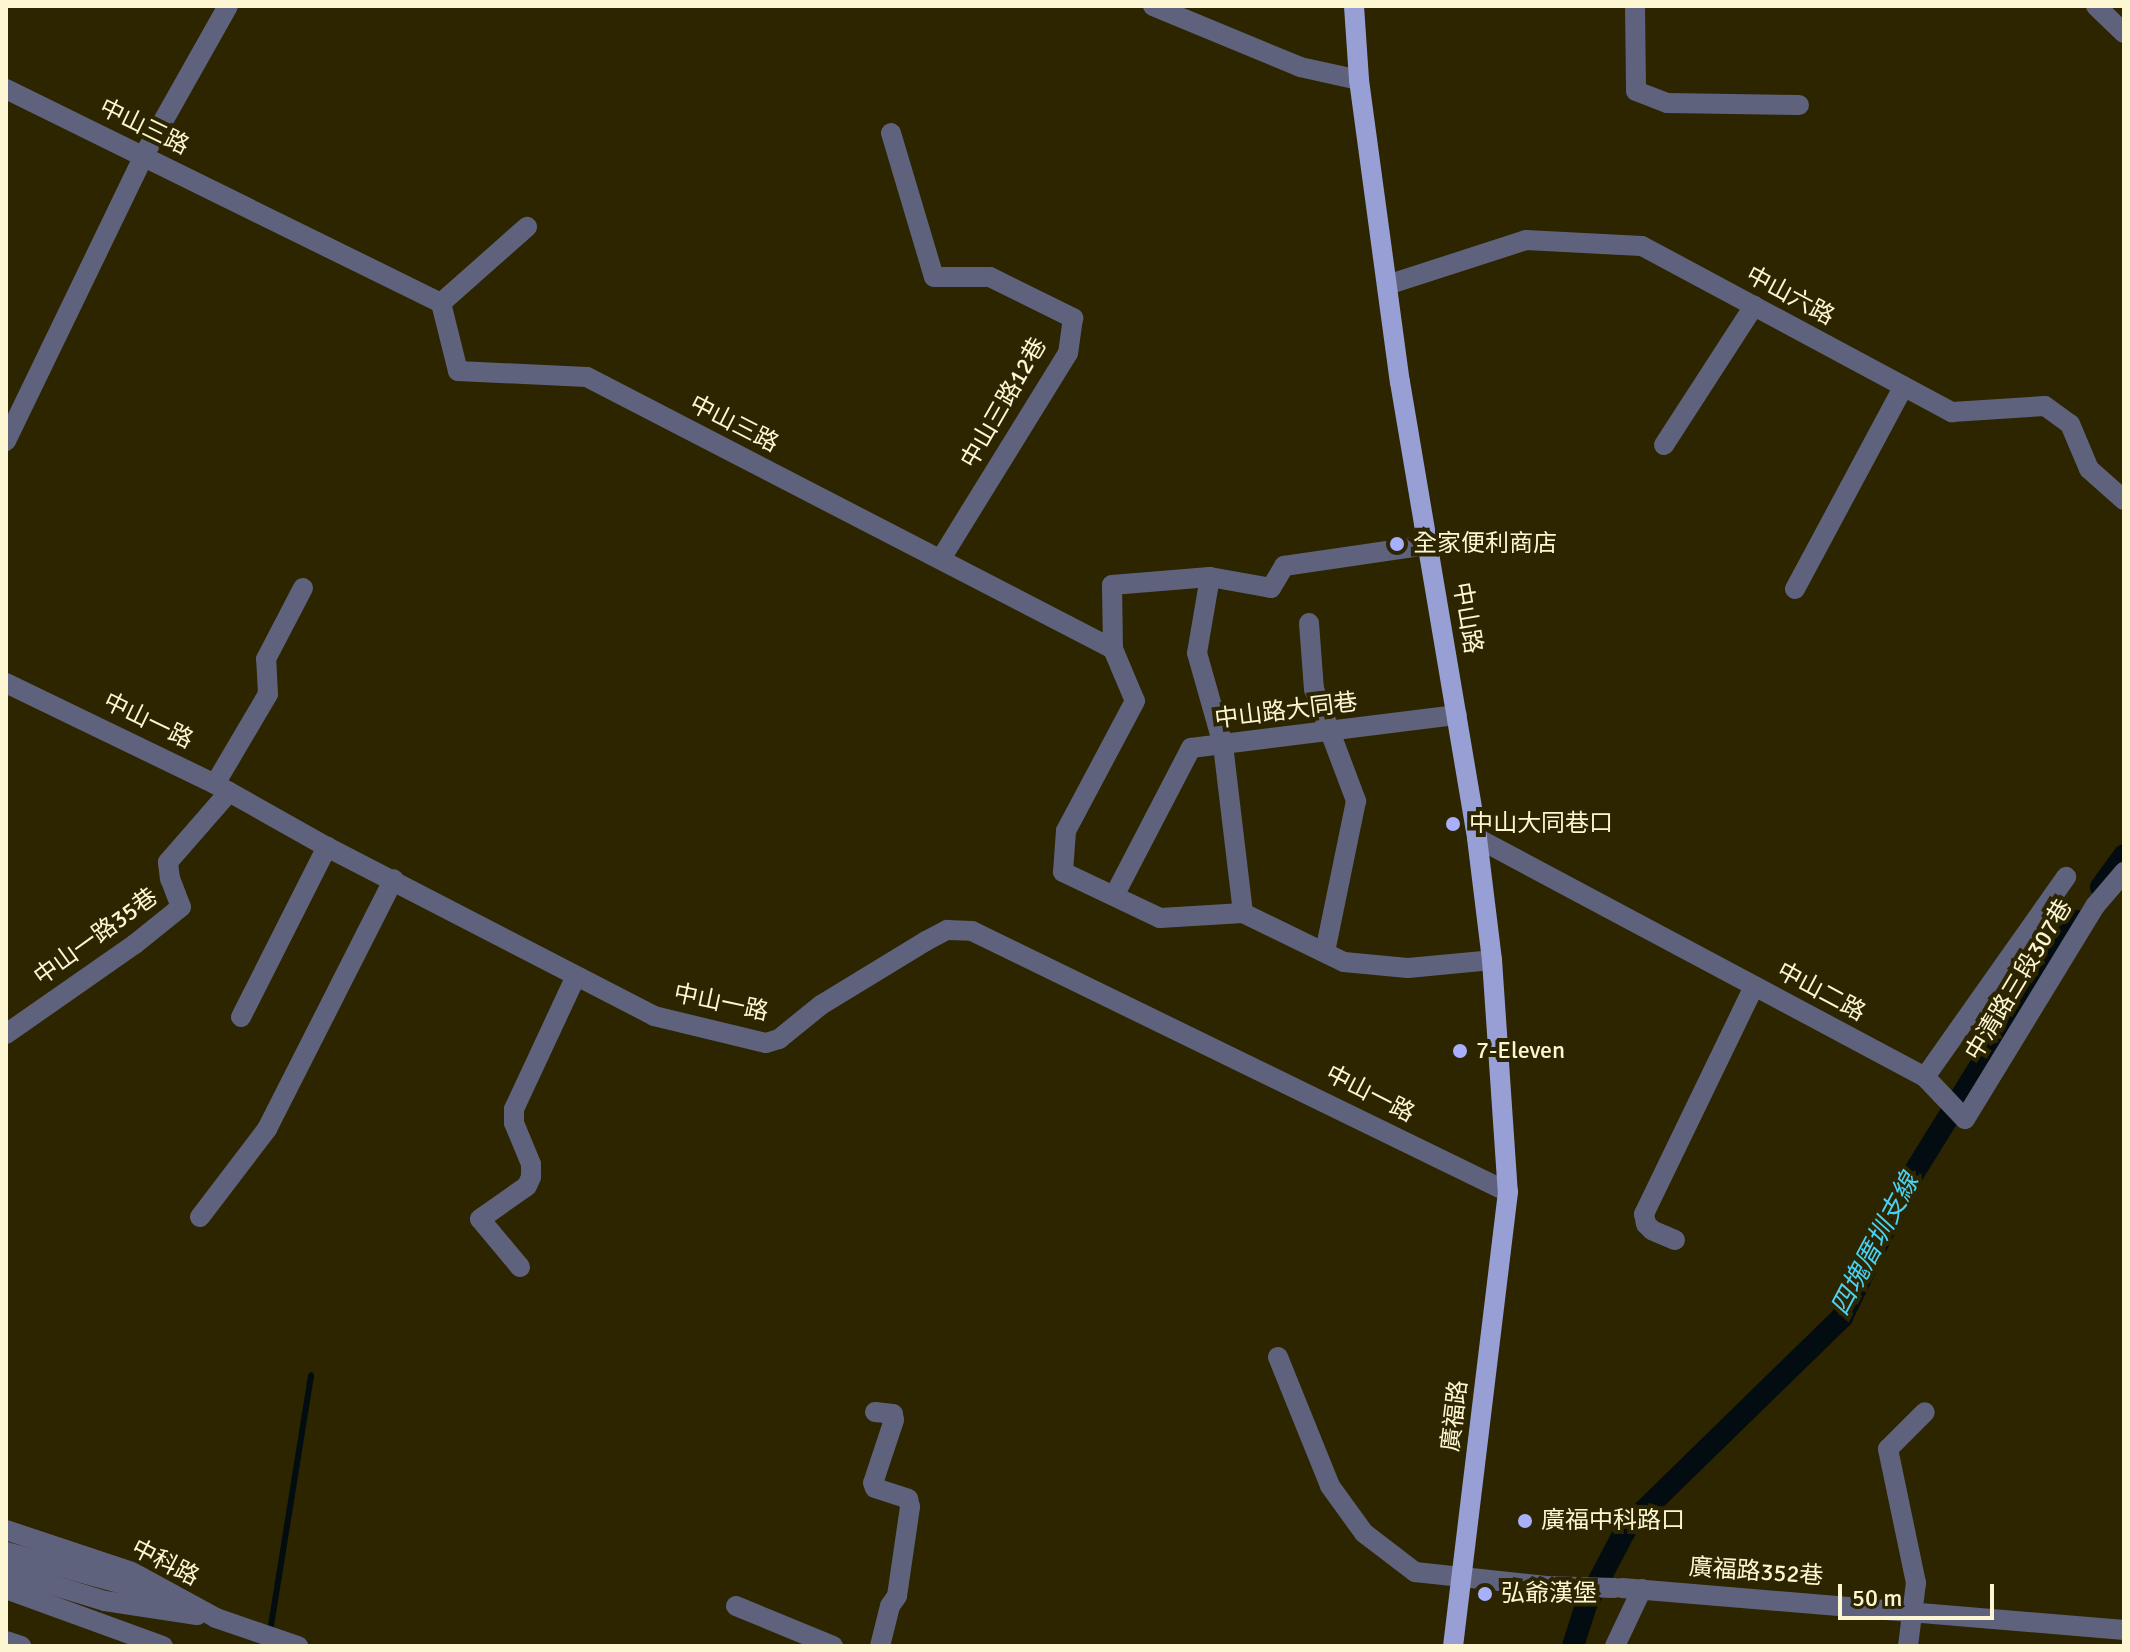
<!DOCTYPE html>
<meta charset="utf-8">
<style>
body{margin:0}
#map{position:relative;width:2130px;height:1652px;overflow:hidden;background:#2c2500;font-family:Signika,"Noto Sans TC",sans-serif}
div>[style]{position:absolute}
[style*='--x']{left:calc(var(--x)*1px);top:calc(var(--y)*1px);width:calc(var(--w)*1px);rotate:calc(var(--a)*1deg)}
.stream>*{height:6px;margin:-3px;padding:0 3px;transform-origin:3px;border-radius:3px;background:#030d11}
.canal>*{height:22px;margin:-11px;padding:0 11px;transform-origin:11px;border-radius:11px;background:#030d11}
.minor>*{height:20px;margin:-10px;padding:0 10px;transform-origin:10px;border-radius:10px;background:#5f627c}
.major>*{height:20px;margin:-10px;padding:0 10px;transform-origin:10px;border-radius:10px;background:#989fd4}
.dots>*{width:22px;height:22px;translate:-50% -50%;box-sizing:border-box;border:4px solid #2c2500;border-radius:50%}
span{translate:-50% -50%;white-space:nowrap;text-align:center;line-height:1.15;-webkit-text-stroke:8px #2c2500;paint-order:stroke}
.street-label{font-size:24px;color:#fcf6d3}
.poi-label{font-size:24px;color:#fcf6d3}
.left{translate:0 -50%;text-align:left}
.water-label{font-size:26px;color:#49d2f5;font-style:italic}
.frame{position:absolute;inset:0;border:8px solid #fcf6d3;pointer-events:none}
.scale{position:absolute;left:1838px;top:1584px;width:156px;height:36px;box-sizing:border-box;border:4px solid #fcf6d3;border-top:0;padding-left:10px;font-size:24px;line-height:28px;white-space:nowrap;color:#fcf6d3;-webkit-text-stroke:6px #2c2500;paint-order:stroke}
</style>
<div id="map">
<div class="stream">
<div style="--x:270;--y:1632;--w:260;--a:-80.9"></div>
</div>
<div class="canal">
<div style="--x:2101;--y:887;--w:39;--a:-54"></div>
<div style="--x:1573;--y:1646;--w:43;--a:-72.4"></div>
<div style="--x:1586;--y:1605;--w:88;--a:-62.3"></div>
<div style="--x:1627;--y:1527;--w:301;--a:-44.3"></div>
<div style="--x:1842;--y:1317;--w:144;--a:-64.1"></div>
<div style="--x:1905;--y:1187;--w:233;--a:-58.2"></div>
<div style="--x:2028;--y:989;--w:84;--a:-54.2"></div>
</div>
<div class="minor">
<div style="--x:1153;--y:6;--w:159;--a:22.5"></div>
<div style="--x:1300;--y:67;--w:60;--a:12.4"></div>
<div style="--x:1635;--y:6;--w:85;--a:89.3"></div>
<div style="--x:1636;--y:91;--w:33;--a:21"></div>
<div style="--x:1667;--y:103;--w:132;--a:0.9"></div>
<div style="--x:2096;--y:6;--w:39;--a:44"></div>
<div style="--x:6;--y:89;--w:485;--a:26.2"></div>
<div style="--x:441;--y:303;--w:70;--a:76"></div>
<div style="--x:458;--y:371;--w:129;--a:2.7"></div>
<div style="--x:587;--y:377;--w:592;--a:27.34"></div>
<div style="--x:1113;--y:649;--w:64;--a:-90.9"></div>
<div style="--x:1112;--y:585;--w:98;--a:-4.7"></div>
<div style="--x:1210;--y:577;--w:62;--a:10.2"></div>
<div style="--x:1271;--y:588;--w:26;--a:-59"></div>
<div style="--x:1284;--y:566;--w:146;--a:-8.3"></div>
<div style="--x:891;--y:133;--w:150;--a:73.4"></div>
<div style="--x:934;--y:277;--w:56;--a:0"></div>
<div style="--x:990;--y:277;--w:93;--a:26.3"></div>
<div style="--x:1073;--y:318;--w:35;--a:98"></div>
<div style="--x:1068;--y:353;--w:242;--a:121.7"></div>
<div style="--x:1387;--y:285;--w:146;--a:-17.9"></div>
<div style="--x:1526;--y:240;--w:116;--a:3"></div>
<div style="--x:1642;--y:246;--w:352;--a:28.2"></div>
<div style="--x:1952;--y:412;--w:93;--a:-3.7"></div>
<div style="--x:2045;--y:406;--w:31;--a:36"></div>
<div style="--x:2070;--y:424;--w:49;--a:67.1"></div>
<div style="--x:2089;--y:469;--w:47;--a:41.5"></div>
<div style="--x:441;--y:303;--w:115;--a:-41.5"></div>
<div style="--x:6;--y:441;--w:318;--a:-64.2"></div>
<div style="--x:144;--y:155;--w:171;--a:-60.6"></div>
<div style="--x:1664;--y:445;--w:166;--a:-57.1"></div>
<div style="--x:1210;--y:577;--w:77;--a:99.7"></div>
<div style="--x:1197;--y:653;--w:96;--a:74.2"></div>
<div style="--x:1223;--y:745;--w:169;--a:83.2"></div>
<div style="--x:1795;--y:589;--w:230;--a:-61.8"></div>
<div style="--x:1309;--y:623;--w:66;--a:85.7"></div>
<div style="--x:1314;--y:689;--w:120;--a:69.4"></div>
<div style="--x:1356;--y:801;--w:154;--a:101.6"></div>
<div style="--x:1113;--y:649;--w:56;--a:67.1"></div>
<div style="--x:1135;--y:701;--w:147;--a:118"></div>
<div style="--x:1066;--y:831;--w:41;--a:94.2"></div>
<div style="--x:1063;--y:872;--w:107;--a:25.4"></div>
<div style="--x:1160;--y:918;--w:83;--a:-3.4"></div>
<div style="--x:1243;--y:913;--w:112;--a:25.9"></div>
<div style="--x:1344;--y:962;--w:64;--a:5.4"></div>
<div style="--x:1408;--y:968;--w:84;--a:-5.4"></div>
<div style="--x:6;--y:683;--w:232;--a:25.8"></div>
<div style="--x:215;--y:784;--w:129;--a:29.4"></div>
<div style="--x:327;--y:847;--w:368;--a:27.3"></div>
<div style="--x:654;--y:1016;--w:115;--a:13.6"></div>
<div style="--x:766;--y:1043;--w:14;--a:-17"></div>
<div style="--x:779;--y:1039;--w:54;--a:-39"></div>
<div style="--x:821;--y:1005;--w:123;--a:-31.4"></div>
<div style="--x:926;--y:941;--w:24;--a:-28"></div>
<div style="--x:947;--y:930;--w:25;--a:2"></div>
<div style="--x:972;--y:931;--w:596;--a:25.96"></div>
<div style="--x:215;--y:784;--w:104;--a:-59.5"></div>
<div style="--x:268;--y:694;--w:35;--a:-93"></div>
<div style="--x:266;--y:659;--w:80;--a:-62.5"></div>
<div style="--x:1477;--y:838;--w:508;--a:28.08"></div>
<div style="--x:1925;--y:1077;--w:245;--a:-54.8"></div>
<div style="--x:1114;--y:896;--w:167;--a:-62.5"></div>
<div style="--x:1191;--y:748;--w:268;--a:-7.1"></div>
<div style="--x:241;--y:1017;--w:191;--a:-63.2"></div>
<div style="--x:6;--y:1034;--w:157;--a:-34.9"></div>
<div style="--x:135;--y:944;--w:59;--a:-38.8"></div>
<div style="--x:181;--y:907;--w:30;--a:-111"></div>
<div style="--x:170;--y:879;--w:17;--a:-97"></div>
<div style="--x:168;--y:862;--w:93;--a:-48.9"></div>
<div style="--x:1925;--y:1077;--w:58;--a:46.4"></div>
<div style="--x:1965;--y:1119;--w:250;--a:-58.6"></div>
<div style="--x:2095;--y:906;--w:45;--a:-49.5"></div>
<div style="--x:200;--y:1217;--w:111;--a:-52.7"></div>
<div style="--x:267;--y:1129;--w:280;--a:-63.1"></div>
<div style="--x:1675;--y:1240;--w:25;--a:-157"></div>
<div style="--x:1652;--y:1230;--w:8;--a:-135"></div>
<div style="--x:1646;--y:1224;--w:10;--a:-101"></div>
<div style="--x:1644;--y:1214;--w:253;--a:-64.2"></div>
<div style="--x:520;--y:1267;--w:62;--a:-129.8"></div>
<div style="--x:480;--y:1219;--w:57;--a:-35.1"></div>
<div style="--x:527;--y:1186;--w:10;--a:-66"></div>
<div style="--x:531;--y:1177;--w:13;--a:-90"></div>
<div style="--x:531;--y:1164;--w:44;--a:-112.5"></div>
<div style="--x:514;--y:1123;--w:14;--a:-90"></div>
<div style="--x:514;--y:1109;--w:145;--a:-65"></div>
<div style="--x:1278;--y:1357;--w:139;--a:68"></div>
<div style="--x:1330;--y:1486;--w:58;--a:54.1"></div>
<div style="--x:1364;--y:1533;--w:64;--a:37.4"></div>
<div style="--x:1415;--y:1572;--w:132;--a:6.1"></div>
<div style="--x:1546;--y:1586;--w:69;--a:1.7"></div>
<div style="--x:875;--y:1412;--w:18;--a:6"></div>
<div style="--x:893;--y:1414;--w:6;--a:81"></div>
<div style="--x:894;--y:1420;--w:66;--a:108.4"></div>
<div style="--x:873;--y:1483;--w:5;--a:68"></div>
<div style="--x:875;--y:1488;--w:35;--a:18"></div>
<div style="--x:908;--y:1499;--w:8;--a:76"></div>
<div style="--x:910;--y:1507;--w:90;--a:98.3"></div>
<div style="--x:897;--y:1596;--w:12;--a:125"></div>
<div style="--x:890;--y:1606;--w:41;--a:104"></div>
<div style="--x:6;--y:1530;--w:133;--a:18.4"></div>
<div style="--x:132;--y:1572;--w:96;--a:28.7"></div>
<div style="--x:216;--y:1618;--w:87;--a:18.9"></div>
<div style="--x:6;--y:1552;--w:159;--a:15.4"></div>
<div style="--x:6;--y:1571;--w:103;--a:16.9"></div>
<div style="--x:105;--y:1601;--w:93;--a:8.7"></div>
<div style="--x:1622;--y:1588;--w:504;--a:4.78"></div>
<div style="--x:6;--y:1589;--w:167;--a:20"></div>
<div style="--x:736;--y:1606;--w:105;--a:22.4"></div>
<div style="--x:6;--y:1641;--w:16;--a:18"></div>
<div style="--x:1615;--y:1646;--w:63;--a:-64.7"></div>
<div style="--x:1908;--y:1646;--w:64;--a:-82.8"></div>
<div style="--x:1916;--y:1583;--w:137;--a:-101.8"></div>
<div style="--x:1888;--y:1449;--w:52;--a:-45"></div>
</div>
<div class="major">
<div style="--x:1354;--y:6;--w:74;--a:86.1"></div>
<div style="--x:1359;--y:80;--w:305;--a:82.3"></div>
<div style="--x:1400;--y:382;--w:462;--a:80.4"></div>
<div style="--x:1477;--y:838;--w:123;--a:83"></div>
<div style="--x:1492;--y:960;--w:233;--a:86.1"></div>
<div style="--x:1508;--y:1192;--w:457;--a:96.9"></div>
</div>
<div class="dots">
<div style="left:1397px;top:544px;background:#a8b0fc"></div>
<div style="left:1453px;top:824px;background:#a8b0fc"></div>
<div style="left:1460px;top:1051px;background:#a8b0fc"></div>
<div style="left:1525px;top:1521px;background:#a8b0fc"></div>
<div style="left:1485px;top:1594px;background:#a8b0fc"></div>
</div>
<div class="street-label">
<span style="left:144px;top:127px;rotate:26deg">中山三路</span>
<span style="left:1790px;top:296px;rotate:28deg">中山六路</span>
<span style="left:1004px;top:403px;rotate:-60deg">中山三路12巷</span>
<span style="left:734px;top:424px;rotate:27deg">中山三路</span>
<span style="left:1467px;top:618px;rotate:80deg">中山路</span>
<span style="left:1286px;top:711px;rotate:-7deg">中山路大同巷</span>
<span style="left:148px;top:721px;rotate:26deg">中山一路</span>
<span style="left:96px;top:937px;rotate:-36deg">中山一路35巷</span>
<span style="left:2019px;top:980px;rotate:-59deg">中清路三段307巷</span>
<span style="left:1821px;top:992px;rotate:28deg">中山二路</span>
<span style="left:721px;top:1003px;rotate:12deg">中山一路</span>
<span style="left:1370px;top:1094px;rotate:27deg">中山一路</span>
<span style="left:1455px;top:1416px;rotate:-83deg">廣福路</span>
<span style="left:165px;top:1563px;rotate:27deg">中科路</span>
<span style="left:1756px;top:1572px;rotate:4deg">廣福路352巷</span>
</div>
<div class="poi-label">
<span class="left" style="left:1413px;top:544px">全家便利商店</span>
<span class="left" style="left:1469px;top:824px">中山大同巷口</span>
<span class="left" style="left:1476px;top:1051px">7-Eleven</span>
<span class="left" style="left:1541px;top:1521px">廣福中科路口</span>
<span class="left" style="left:1501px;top:1594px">弘爺漢堡</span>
</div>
<div class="water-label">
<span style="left:1876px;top:1245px;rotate:-62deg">四塊厝圳支線</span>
</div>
<div class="frame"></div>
<div class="scale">50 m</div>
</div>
